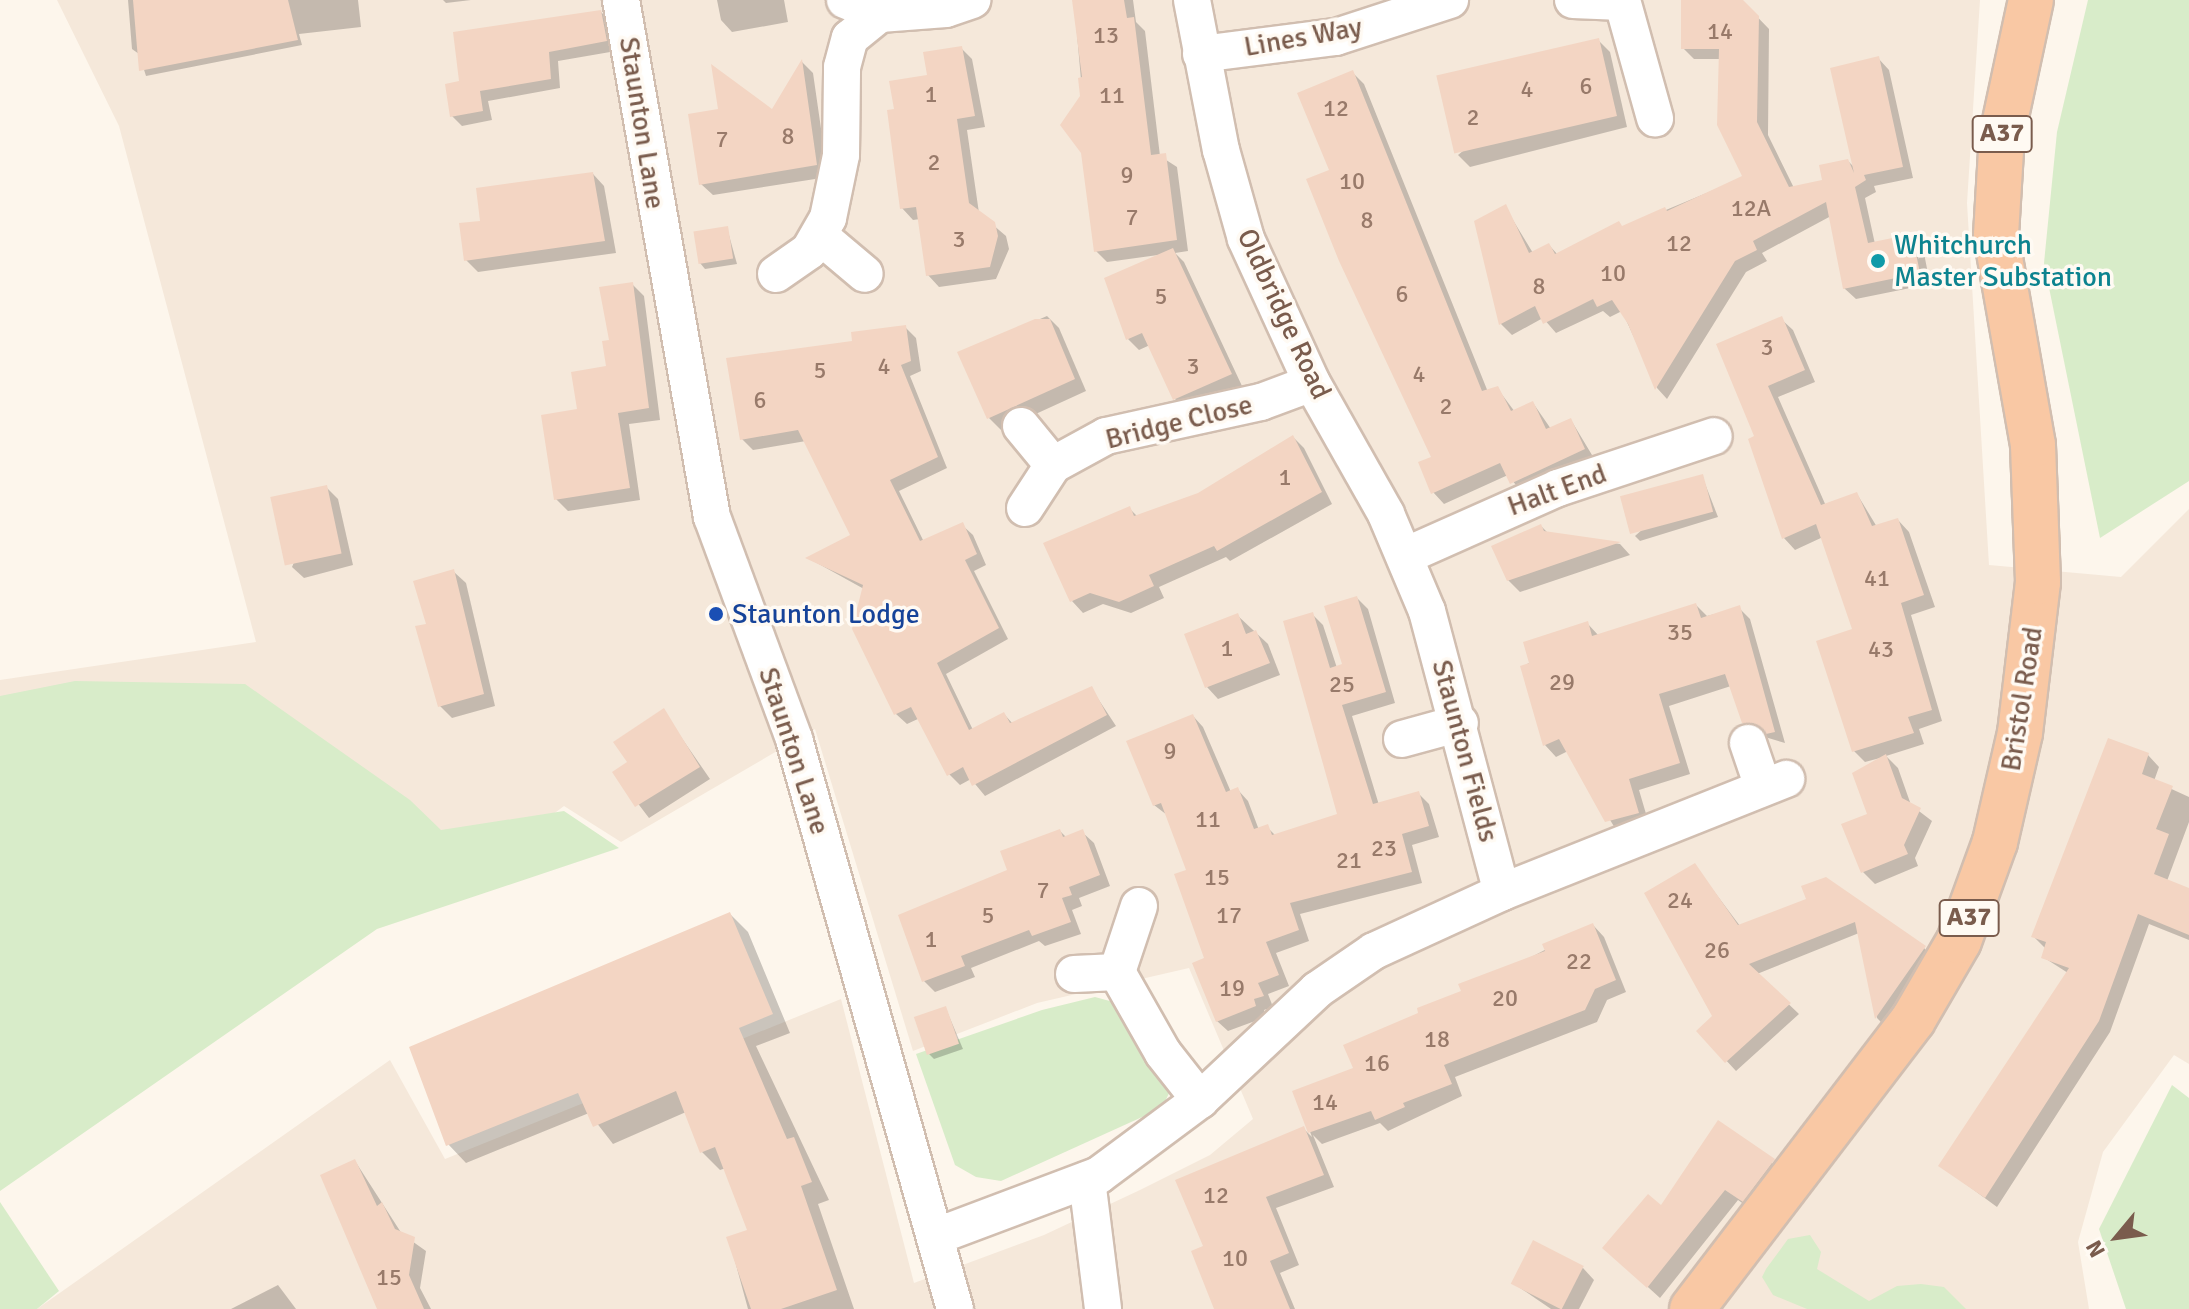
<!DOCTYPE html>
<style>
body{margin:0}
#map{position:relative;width:2189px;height:1309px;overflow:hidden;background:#fdf6ec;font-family:Signika,sans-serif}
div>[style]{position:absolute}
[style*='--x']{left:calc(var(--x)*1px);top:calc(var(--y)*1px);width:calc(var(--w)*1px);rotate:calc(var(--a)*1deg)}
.residential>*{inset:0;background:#f5e8da}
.green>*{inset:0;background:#d8ecc9}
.shadow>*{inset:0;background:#0003}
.building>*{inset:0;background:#f3d5c3;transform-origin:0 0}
.roads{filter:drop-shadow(2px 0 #d1beb0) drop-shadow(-2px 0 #d1beb0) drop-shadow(0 2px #d1beb0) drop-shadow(0 -2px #d1beb0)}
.minor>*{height:36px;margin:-18px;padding:0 18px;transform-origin:18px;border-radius:18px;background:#fff}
.trunk>*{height:44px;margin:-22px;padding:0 22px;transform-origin:22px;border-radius:22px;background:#f9c8a4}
.dots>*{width:22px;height:22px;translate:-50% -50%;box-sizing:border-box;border:4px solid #fffaf3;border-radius:50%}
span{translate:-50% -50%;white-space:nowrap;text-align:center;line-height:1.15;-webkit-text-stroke:7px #fffaf3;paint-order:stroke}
.number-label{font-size:24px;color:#987a6a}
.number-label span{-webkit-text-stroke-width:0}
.shield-label span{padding:2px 6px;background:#fffaf3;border:2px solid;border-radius:6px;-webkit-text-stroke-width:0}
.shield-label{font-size:26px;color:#7a5c4d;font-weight:700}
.street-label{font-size:28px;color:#7a5c4d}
.culture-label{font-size:28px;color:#0d838f}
.left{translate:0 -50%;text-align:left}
.transit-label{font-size:28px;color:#164399}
.north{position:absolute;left:2077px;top:1197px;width:80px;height:80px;-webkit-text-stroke:6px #fffaf3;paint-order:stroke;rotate:241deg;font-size:22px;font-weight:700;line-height:32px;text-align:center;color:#7a5c4d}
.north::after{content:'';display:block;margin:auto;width:28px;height:36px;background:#7a5c4d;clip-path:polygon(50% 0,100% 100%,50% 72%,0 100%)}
</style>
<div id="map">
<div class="residential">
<div style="clip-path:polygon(57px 0,1980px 0,1967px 203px,1989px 565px,2121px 577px,2189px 509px,2189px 1064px,2174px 1055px,2103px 1152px,2078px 1242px,2089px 1309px,37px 1309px,390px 1060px,445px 1159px,841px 999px,914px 1283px,1044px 1235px,1140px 1190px,1210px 1155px,1253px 1119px,1189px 968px,1037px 1003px,913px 1051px,815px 729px,621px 842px,564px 806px,512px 845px,0 934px,0 680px,256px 642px,119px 126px)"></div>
</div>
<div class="green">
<div style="clip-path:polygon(2088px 0,2189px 0,2189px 481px,2100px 538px,2044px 263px,2057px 132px)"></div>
<div style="clip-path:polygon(75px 681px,245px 684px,410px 800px,441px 830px,564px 811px,619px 848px,377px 929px,0 1191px,0 696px)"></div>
<div style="clip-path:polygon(1095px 997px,1117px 1003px,1171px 1089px,1162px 1108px,1001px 1181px,976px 1177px,955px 1165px,916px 1054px,1042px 1010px)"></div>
<div style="clip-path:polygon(2172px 1085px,2189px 1098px,2189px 1309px,2126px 1309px,2099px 1229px)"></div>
<div style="clip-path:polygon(0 1202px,59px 1291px,37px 1309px,0 1309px)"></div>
<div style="clip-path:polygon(1810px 1235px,1821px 1252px,1817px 1269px,1869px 1301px,1897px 1286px,1921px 1284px,1944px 1287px,1966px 1309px,1807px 1309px,1773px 1295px,1762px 1277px,1766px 1269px,1788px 1239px)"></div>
</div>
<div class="shadow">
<div style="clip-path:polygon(128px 0,358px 0,361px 27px,299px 34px,302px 45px,146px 76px,139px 54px,132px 49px)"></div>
<div style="clip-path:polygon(443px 0,471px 0,446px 3px)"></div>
<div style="clip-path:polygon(717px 0,784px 0,788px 22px,732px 32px,721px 20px)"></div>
<div style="clip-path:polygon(1074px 0,1133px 0,1136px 22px,1145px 31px,1160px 156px,1177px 167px,1188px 251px,1175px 253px,1184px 262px,1242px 386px,1186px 410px,1175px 399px,1150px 345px,1139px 350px,1128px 339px,1158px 255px,1107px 262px,1096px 251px)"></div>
<div style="clip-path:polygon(1683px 0,1741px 0,1769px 29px,1768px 135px,1794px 188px,1824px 181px,1848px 161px,1855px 168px,1878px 58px,1889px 70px,1913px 178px,1874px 186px,1876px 192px,1865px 198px,1875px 244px,1912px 237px,1923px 248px,1930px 284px,1856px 299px,1844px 288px,1831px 216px,1762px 253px,1767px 261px,1746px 272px,1667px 399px,1657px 388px,1622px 311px,1610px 317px,1603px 311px,1556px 333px,1543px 318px,1512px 335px,1501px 324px,1505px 207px,1533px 253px,1549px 245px,1558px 255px,1745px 177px,1721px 59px,1694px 59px,1683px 48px)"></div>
<div style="clip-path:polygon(601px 12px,611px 22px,616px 51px,558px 61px,560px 88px,488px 101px,492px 120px,462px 126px,452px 116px,461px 83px)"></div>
<div style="clip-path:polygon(1598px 40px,1610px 52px,1627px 127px,1470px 167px,1458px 155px)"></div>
<div style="clip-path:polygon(961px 48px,972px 59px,985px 127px,967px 130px,979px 213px,1006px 236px,1009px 249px,996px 279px,939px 287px,928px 275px,920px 219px,913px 220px,902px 208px,896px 110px)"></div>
<div style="clip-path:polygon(802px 62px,813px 73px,828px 177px,713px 195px,701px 184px,772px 112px)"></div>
<div style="clip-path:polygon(1353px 73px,1364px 84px,1488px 392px,1497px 388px,1515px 412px,1533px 403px,1551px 429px,1571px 420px,1595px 460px,1523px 494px,1508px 475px,1444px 504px,1433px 492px,1434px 458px,1331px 171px)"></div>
<div style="clip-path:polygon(593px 174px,604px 186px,616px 253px,478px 272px,466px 260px,483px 222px)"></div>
<div style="clip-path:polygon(727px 228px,737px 264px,705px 269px,700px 263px)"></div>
<div style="clip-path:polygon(632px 284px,644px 296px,660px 420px,629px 424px,640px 500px,568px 511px,556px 499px,580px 411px,608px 368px,611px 342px)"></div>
<div style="clip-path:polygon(1047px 316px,1059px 328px,1086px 391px,1001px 430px,989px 418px,960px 353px)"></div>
<div style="clip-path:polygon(1781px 319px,1793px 330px,1815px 382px,1778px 397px,1826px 506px,1857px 494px,1877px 527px,1898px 520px,1909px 532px,1935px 607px,1911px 615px,1942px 721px,1919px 729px,1924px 744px,1886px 756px,1898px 768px,1911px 805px,1932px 821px,1915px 858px,1918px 866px,1875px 884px,1863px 872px,1880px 758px,1865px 762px,1854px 751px,1855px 630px,1823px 537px,1795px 550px,1784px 538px,1751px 440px,1757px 437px)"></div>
<div style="clip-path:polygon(905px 327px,916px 338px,921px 371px,910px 376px,947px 468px,899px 491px,924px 542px,962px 525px,973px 535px,986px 565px,974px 571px,1008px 639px,946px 674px,973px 730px,1004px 714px,1013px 724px,1091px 688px,1116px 726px,985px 796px,971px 779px,960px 785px,949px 774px,920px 718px,907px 724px,896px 714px,864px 589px,808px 558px,853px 536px,806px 441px,753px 450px,742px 439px,854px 343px)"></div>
<div style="clip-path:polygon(1293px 437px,1304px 448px,1332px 504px,1230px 561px,1226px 557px,1159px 587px,1164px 598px,1131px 613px,1103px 604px,1083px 613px,1072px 601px,1129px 508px,1138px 517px,1199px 495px)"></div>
<div style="clip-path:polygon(1702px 476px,1718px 517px,1640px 541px,1635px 536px)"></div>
<div style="clip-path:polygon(326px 487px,338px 499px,353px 565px,304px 578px,292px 567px)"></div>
<div style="clip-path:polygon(1541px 526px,1548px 533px,1620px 544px,1630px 555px,1520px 592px,1508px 580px)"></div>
<div style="clip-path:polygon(454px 572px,466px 583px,495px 706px,452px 718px,440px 706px,428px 625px)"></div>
<div style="clip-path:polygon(1357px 598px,1368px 609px,1395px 703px,1352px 716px,1379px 805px,1418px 793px,1429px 804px,1439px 837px,1412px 845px,1422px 883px,1300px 914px,1309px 941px,1276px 953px,1289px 986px,1268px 994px,1273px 1007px,1264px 1010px,1266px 1017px,1228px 1031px,1217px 1021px,1188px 871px,1167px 815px,1154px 805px,1193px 716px,1203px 727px,1231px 792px,1238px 790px,1248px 801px,1259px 830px,1267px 827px,1276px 836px,1340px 815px,1312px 614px,1323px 625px,1337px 668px,1344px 666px)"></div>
<div style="clip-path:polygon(1696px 605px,1707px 616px,1739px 608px,1750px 619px,1785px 743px,1755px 734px,1744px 722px,1731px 686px,1669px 706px,1690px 774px,1639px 790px,1649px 824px,1618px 833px,1568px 751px,1556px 757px,1545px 745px,1523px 667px,1587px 623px,1599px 636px)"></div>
<div style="clip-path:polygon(1237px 615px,1268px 644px,1280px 675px,1218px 699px,1207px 687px)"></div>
<div style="clip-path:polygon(663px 711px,710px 779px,649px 818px,614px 772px,630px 762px)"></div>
<div style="clip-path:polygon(2148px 755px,2159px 767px,2154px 781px,2189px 797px,2189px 822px,2167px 881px,2189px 890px,2189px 940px,2149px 924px,2110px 1032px,1997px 1207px,1941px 1166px,2068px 973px,2043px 957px,2045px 948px,2033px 936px)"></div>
<div style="clip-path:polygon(1060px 831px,1067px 838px,1082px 832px,1094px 843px,1110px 886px,1079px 898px,1082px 906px,1072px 910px,1081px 934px,1045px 946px,1039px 941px,971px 968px,975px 977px,935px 992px,924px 981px,1009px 871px)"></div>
<div style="clip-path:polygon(1695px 866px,1740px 926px,1808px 900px,1924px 948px,1934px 958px,1886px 1027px,1877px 1018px,1859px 933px,1757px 974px,1799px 1014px,1736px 1071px,1699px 1031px,1715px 1016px)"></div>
<div style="clip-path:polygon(730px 914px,748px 932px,790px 1033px,756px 1046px,829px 1200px,818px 1204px,854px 1309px,748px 1309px,729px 1239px,750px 1232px,726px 1168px,720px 1170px,702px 1152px,686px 1112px,613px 1144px,589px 1113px,466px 1163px,448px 1144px)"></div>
<div style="clip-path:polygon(1593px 925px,1604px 937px,1626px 992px,1607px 1000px,1597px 1022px,1455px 1077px,1462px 1096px,1388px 1131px,1380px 1123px,1322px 1144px,1313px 1135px,1334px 1187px,1276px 1208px,1299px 1265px,1280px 1273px,1295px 1309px,1216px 1309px,1205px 1248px,1303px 1128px,1312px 1137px,1295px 1092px,1355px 1069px,1421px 1014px)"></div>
<div style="clip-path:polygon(946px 1009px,963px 1049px,934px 1059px,929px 1054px)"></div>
<div style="clip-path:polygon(1718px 1123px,1785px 1173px,1755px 1212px,1738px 1200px,1660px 1298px,1617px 1259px,1661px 1208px)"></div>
<div style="clip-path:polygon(355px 1161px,402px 1234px,426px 1251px,420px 1288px,431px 1309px,382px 1309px)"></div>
<div style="clip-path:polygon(1583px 1268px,1594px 1280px,1579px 1309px,1551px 1309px,1513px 1283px)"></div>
<div style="clip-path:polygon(278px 1285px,296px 1309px,231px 1309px)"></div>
</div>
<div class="building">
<div style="clip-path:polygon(133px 0,288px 0,298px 40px,139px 71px)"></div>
<div style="clip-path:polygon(1072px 0,1124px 0,1127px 18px,1134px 17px,1151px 155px,1166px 153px,1177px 240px,1094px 252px,1081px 153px,1060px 125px,1080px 96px,1078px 78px,1082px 77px)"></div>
<div style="clip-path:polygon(1681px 0,1743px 0,1759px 16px,1757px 122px,1789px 187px,1822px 180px,1819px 165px,1848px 159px,1854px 173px,1830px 68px,1879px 56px,1903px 167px,1864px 175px,1866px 180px,1855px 187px,1868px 243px,1912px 234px,1920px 273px,1843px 289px,1826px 202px,1753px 241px,1757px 250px,1735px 261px,1655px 390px,1628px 324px,1612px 300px,1597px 307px,1593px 299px,1543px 324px,1535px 306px,1499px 325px,1474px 221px,1506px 204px,1529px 253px,1549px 243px,1555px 254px,1619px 221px,1622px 226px,1665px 207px,1667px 211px,1742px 176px,1717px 125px,1719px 49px,1681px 49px)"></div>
<div style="clip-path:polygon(601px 10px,607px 41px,549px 52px,551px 79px,480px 91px,483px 111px,450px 117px,445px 84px,459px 81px,453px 32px)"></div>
<div style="left:1599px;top:38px;width:80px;height:167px;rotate:77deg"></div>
<div style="clip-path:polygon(962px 46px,975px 116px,957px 119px,969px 203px,995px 222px,998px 236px,990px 267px,926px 276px,916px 207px,900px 209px,887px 110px,894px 109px,889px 81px,927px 75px,923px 52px)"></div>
<div style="clip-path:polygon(802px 59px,817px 165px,699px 185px,688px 114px,718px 109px,711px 64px,772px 109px)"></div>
<div style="clip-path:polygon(1353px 70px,1482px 391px,1498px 386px,1511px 411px,1533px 401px,1546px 429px,1571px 418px,1585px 449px,1510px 484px,1500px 463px,1431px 494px,1418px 462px,1431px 457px,1339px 261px,1306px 179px,1329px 170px,1297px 93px)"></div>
<div style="clip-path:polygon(593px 172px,605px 241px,464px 261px,459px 223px,480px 221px,476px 188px)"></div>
<div style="left:728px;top:226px;width:33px;height:35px;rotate:81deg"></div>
<div style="clip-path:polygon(1173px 248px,1232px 374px,1173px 400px,1142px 333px,1126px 340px,1104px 278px)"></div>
<div style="clip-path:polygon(633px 282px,649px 408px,618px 413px,630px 488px,554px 500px,541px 415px,577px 409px,571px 372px,606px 366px,602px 341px,609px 340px,599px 287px)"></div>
<div style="clip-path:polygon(1782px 316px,1805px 370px,1768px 386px,1821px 505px,1857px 492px,1872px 526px,1898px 518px,1924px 595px,1901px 603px,1932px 710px,1908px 717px,1914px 733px,1852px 752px,1816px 641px,1852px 629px,1816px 524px,1782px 539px,1748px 439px,1754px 436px,1716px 344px)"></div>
<div style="clip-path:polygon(1035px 319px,1050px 319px,1075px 379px,987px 419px,957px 352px)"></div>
<div style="clip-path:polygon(906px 325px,911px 361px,901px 365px,938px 457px,890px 480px,920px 541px,963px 522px,977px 554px,965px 560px,999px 628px,937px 663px,969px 730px,1004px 712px,1010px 723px,1092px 686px,1107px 715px,972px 786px,963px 767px,947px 776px,911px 707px,894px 715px,852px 629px,863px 585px,805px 558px,850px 535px,798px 430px,740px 440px,726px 358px,852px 341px,851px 332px)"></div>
<div style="clip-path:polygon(1293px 435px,1322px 492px,1217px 551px,1214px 546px,1149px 575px,1154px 586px,1119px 602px,1090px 593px,1070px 602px,1043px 543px,1130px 506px,1134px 516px,1198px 493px)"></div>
<div style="left:1703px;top:474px;width:39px;height:86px;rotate:75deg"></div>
<div style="left:327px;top:485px;width:70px;height:58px;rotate:78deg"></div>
<div style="clip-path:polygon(1541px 524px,1544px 531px,1621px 542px,1507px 581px,1491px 546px)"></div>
<div style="clip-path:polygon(454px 569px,484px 694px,438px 707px,415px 626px,426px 624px,413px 581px)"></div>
<div style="clip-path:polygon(1357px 596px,1386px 692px,1342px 705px,1373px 804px,1419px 791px,1429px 826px,1402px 834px,1412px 872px,1290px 903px,1299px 930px,1266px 942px,1279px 975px,1258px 983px,1264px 996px,1254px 999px,1256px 1006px,1216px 1022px,1192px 963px,1204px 958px,1174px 874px,1186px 870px,1161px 803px,1153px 806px,1126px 741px,1193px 714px,1226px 792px,1238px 787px,1254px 829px,1268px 824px,1272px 835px,1337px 814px,1283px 621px,1313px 612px,1330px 668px,1342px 664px,1324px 606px)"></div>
<div style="clip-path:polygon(1696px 603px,1701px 618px,1740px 605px,1775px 732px,1766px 734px,1753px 723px,1742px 723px,1725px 674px,1659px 694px,1680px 763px,1629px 779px,1639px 813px,1605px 822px,1559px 739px,1543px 746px,1520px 666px,1529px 663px,1523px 642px,1588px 621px,1592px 636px)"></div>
<div style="clip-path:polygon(1238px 613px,1246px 634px,1256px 630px,1270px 663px,1205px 688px,1184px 634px)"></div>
<div style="clip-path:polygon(664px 708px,700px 767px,635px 807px,612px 772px,627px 762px,613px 742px)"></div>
<div style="clip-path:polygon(2108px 738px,2149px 753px,2142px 774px,2173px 786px,2156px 829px,2169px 834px,2154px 874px,2189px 888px,2189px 935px,2138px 914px,2099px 1021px,1985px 1198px,1938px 1166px,2069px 968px,2041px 958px,2046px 942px,2031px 937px)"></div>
<div style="clip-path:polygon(1886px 754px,1902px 798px,1921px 808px,1904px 845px,1908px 854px,1861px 873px,1841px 824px,1867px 814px,1852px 773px)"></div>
<div style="clip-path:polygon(1060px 829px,1063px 837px,1083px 829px,1100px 875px,1069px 887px,1072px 895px,1062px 898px,1071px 922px,1032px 936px,1029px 930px,961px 956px,965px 966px,922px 982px,898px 915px,1007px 870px,1000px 851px)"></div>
<div style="clip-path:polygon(1695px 863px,1738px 925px,1806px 899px,1801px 886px,1826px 877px,1926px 946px,1875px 1019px,1855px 922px,1749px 964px,1791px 1003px,1725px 1063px,1696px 1031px,1712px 1016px,1644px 893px)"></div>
<div style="clip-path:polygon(730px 912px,773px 1014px,739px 1028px,787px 1139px,794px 1137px,812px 1182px,801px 1186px,837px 1290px,781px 1309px,751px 1309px,726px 1237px,747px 1230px,715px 1147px,700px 1153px,676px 1091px,593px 1127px,578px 1093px,446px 1146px,409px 1047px)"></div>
<div style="clip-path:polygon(1593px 923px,1616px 980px,1595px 989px,1585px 1010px,1444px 1065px,1452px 1084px,1403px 1103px,1405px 1107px,1375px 1120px,1371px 1111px,1308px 1133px,1292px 1091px,1353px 1068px,1343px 1045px,1418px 1013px,1417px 1008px,1461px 991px,1458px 984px,1545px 951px,1542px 944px)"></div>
<div style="left:946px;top:1006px;width:40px;height:34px;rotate:71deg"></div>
<div style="clip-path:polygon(1718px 1120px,1775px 1159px,1743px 1202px,1725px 1190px,1647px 1288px,1602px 1248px,1648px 1194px,1661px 1205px)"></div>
<div style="clip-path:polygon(1304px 1126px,1324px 1175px,1266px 1197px,1289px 1253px,1270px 1261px,1290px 1309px,1214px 1309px,1191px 1251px,1203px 1246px,1175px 1180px)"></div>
<div style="clip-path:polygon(355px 1159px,377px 1206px,382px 1202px,395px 1229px,415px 1237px,409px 1275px,424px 1309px,377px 1309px,320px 1175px)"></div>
<div style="left:1533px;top:1240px;width:57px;height:49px;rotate:27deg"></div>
</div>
<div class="roads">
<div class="minor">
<div style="--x:621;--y:0;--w:525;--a:80.02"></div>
<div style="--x:712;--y:517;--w:237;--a:69.7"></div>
<div style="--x:794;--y:739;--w:592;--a:74.23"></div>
<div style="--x:845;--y:0;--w:38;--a:22"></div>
<div style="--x:1192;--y:0;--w:153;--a:79.1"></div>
<div style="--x:1221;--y:150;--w:92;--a:74.3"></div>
<div style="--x:1246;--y:239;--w:158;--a:65.4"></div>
<div style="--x:1312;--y:383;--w:150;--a:60.5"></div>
<div style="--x:1386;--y:514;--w:105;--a:67.1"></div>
<div style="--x:1427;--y:611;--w:291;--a:75.1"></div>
<div style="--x:1573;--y:0;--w:49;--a:2.3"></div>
<div style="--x:1622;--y:0;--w:123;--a:74.4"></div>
<div style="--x:1201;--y:54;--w:136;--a:-7.2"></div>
<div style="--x:1336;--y:37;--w:120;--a:-18"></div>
<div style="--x:821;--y:237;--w:57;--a:40.1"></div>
<div style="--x:776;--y:274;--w:40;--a:-34.9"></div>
<div style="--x:809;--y:251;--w:38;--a:-60"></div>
<div style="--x:828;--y:218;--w:64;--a:-78.3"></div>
<div style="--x:841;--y:155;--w:88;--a:-89.3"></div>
<div style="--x:842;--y:67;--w:30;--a:-75"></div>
<div style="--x:850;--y:38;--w:38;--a:-39"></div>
<div style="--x:880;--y:14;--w:66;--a:-4.3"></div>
<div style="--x:946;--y:9;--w:28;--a:-19"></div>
<div style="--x:1021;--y:426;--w:50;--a:50.6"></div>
<div style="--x:1025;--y:508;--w:51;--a:-56.9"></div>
<div style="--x:1053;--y:465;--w:60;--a:-28.7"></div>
<div style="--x:1106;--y:436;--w:159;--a:-12.4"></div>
<div style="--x:1261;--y:402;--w:54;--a:-20.4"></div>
<div style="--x:1405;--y:556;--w:167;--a:-24"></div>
<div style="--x:1558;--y:488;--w:164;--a:-18.4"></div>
<div style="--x:1402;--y:739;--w:60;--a:-15.4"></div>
<div style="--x:1748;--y:743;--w:46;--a:71.2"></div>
<div style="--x:1139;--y:906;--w:70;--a:108.4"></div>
<div style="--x:1117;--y:972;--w:93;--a:60.4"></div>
<div style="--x:1163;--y:1053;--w:60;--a:51.8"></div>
<div style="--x:1074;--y:974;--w:43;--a:-2.7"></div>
<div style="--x:1087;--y:1180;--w:130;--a:82.9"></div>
<div style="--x:937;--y:1236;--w:173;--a:-20.6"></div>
<div style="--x:1099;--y:1175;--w:126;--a:-36.6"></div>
<div style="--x:1200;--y:1100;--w:161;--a:-43.2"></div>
<div style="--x:1317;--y:990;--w:69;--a:-34.4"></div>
<div style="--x:1374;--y:951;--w:141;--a:-24.7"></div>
<div style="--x:1502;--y:892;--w:306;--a:-21.7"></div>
</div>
<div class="trunk">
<div style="--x:1692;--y:1309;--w:364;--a:-52.6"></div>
<div style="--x:1913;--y:1020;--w:91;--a:-59.8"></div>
<div style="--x:1959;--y:941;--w:105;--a:-70"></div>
<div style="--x:1995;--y:842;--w:112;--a:-77.1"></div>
<div style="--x:2020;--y:733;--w:152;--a:-83.2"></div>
<div style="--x:2038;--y:582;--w:137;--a:-92.1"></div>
<div style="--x:2033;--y:445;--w:213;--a:-100"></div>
<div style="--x:1996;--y:235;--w:100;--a:-86.6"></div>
<div style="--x:2002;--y:135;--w:138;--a:-77.9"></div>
</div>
</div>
<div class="dots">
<div style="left:1878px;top:261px;background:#0f9aa8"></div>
<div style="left:716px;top:614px;background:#1a4fb4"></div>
</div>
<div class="number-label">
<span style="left:1720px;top:32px">14</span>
<span style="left:1106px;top:36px">13</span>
<span style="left:1586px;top:87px">6</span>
<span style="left:1527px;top:90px">4</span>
<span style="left:931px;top:95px">1</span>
<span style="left:1112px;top:96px">11</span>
<span style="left:1336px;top:109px">12</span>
<span style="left:1473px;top:118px">2</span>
<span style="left:788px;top:137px">8</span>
<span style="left:722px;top:140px">7</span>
<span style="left:934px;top:163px">2</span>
<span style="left:1127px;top:176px">9</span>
<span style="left:1352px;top:182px">10</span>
<span style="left:1751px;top:209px">12A</span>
<span style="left:1132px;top:218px">7</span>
<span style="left:1367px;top:221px">8</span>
<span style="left:959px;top:240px">3</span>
<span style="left:1679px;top:244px">12</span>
<span style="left:1613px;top:274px">10</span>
<span style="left:1539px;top:287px">8</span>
<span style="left:1402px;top:295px">6</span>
<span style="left:1161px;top:297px">5</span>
<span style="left:1767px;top:348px">3</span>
<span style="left:884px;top:367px">4</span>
<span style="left:1193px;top:367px">3</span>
<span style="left:820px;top:371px">5</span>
<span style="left:1419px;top:375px">4</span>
<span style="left:760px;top:401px">6</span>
<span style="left:1446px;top:407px">2</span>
<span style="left:1285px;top:478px">1</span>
<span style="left:1877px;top:579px">41</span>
<span style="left:1680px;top:633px">35</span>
<span style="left:1227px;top:649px">1</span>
<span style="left:1881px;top:650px">43</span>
<span style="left:1562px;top:683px">29</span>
<span style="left:1342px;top:685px">25</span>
<span style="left:1170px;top:752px">9</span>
<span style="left:1208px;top:820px">11</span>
<span style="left:1384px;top:849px">23</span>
<span style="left:1349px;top:861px">21</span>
<span style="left:1217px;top:878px">15</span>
<span style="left:1043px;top:891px">7</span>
<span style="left:1680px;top:901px">24</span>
<span style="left:988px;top:916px">5</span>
<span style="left:1229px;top:916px">17</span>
<span style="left:931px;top:940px">1</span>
<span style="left:1717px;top:951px">26</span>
<span style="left:1579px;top:962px">22</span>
<span style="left:1232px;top:989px">19</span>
<span style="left:1505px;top:999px">20</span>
<span style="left:1437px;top:1040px">18</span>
<span style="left:1377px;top:1064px">16</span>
<span style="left:1325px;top:1103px">14</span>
<span style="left:1216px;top:1196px">12</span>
<span style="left:1235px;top:1259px">10</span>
<span style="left:389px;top:1278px">15</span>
</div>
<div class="shield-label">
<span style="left:2002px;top:134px">A37</span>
<span style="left:1969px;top:918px">A37</span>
</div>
<div class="street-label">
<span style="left:1303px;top:37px;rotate:-10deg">Lines Way</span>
<span style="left:642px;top:123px;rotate:81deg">Staunton Lane</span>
<span style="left:1284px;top:314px;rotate:65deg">Oldbridge Road</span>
<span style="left:1179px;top:422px;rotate:-14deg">Bridge Close</span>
<span style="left:1557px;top:490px;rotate:-20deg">Halt End</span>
<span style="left:2022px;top:699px;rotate:-81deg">Bristol Road</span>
<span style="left:794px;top:751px;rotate:72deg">Staunton Lane</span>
<span style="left:1465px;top:751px;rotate:75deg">Staunton Fields</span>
</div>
<div class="culture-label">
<span class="left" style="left:1894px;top:261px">Whitchurch<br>Master Substation</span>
</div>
<div class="transit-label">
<span class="left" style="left:732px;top:614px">Staunton Lodge</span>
</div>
<div class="north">N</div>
</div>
